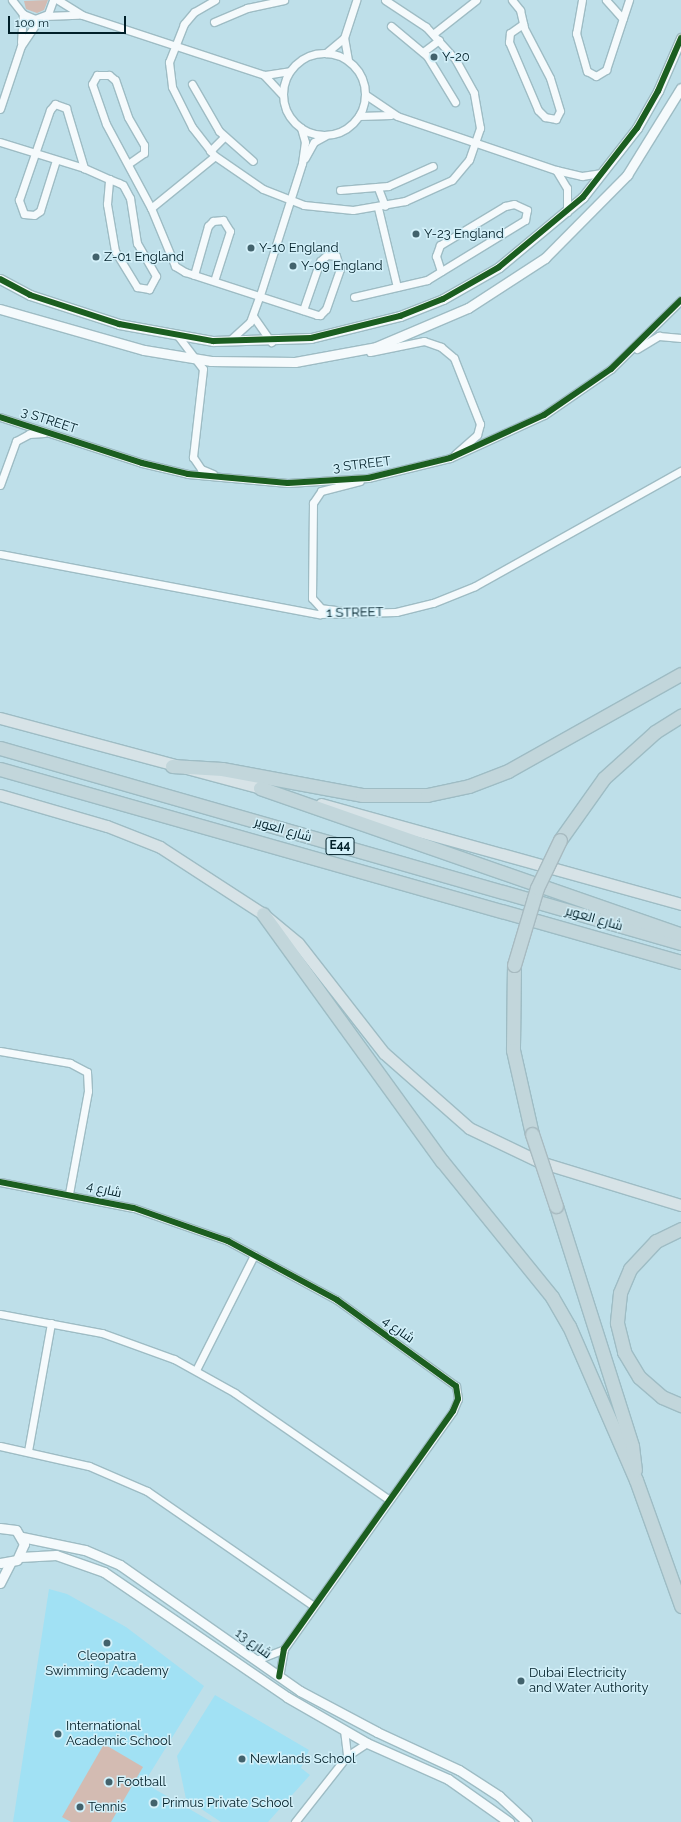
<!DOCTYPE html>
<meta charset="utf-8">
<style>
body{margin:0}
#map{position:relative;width:681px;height:1822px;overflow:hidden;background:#bedfe9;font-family:Raleway,Cairo,sans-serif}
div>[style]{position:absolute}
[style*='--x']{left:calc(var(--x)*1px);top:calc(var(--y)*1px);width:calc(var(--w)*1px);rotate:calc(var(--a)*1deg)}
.built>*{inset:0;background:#a1e1f4}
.green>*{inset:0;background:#d3bbb2}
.roads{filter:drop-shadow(1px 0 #9ebcc4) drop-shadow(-1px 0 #9ebcc4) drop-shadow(0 1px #9ebcc4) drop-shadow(0 -1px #9ebcc4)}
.minor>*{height:7px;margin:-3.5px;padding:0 3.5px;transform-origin:3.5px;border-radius:3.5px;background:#f5fafc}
.minor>.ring{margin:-3.5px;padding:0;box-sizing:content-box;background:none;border:7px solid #f5fafc;border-radius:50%}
.tertiary>*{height:9px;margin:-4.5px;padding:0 4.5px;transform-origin:4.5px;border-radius:4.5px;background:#f5fafc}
.primary>*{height:11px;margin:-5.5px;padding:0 5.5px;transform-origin:5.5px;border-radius:5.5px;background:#d7e3e7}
.motorway>*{height:13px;margin:-6.5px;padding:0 6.5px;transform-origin:6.5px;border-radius:6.5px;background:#c2d6db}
.bridges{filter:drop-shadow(1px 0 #a7bac0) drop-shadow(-1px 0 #a7bac0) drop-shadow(0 1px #a7bac0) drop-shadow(0 -1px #a7bac0)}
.motorway-bridge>*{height:13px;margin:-6.5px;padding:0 6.5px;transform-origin:6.5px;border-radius:6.5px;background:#c2d6db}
.cycleway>*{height:6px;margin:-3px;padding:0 3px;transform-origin:3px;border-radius:3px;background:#1b5e20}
.dots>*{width:11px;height:11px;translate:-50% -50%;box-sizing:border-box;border:2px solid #d3f0f9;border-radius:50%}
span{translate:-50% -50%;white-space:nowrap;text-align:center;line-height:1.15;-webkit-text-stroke:3px #d3f0f9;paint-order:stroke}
.shield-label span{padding:1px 3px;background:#d3f0f9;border:1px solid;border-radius:3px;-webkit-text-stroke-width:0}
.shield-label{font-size:12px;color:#001f28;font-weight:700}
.poi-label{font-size:13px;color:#001f28}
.left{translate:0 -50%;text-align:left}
.street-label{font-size:13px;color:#001f28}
.scale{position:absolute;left:8px;top:16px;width:118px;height:18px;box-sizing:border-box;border:2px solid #001f28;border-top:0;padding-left:5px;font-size:12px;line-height:14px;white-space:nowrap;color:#001f28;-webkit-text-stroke:3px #d3f0f9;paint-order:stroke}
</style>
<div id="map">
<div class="built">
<div style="clip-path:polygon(49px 1589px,67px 1594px,126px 1627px,204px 1686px,144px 1783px,212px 1822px,13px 1822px)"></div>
<div style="clip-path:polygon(215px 1695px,309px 1750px,301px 1768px,310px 1775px,268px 1822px,221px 1822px,186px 1799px,177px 1756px)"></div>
</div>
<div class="green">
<div style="clip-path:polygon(48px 0,44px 10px,37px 13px,26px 9px,24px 1px)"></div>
<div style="clip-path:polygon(104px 1744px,143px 1767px,111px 1822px,71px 1822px,62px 1817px)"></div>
</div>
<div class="roads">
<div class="minor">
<div style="--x:12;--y:0;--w:18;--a:52"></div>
<div style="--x:23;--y:14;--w:13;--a:23"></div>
<div style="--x:35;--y:19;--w:14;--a:-21"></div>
<div style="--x:48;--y:14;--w:15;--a:-70"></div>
<div style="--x:58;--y:0;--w:28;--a:32"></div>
<div style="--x:82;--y:15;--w:192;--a:18.2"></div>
<div style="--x:264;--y:75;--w:26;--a:47"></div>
<div style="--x:215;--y:0;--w:24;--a:150"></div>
<div style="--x:194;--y:12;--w:16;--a:130"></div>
<div style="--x:184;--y:24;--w:41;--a:111.5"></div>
<div style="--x:169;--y:62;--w:25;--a:83"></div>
<div style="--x:172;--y:87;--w:45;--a:63.4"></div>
<div style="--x:192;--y:127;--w:37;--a:52"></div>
<div style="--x:215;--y:156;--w:58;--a:34.5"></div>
<div style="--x:263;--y:189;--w:44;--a:21.3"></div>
<div style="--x:304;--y:205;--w:49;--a:5.8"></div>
<div style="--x:353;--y:210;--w:53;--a:-9.8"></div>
<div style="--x:405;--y:201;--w:51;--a:-24.1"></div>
<div style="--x:452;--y:180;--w:26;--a:-50"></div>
<div style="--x:469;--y:160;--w:34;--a:-71"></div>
<div style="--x:480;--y:128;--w:36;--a:-100"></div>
<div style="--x:474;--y:93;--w:38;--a:-119"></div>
<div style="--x:456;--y:60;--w:45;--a:-132.3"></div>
<div style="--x:426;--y:27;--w:49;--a:-146.6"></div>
<div style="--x:512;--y:0;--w:13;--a:51"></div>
<div style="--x:520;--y:10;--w:18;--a:77"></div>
<div style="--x:524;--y:28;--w:56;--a:62.5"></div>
<div style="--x:550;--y:78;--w:34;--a:73"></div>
<div style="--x:560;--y:111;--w:9;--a:117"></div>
<div style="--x:556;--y:119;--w:11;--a:-170"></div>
<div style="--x:545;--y:117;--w:10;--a:-135"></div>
<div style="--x:538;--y:110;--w:74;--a:-113.1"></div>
<div style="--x:509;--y:42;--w:9;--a:-84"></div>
<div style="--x:510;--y:33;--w:16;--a:-35"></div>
<div style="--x:582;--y:0;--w:34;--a:100"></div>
<div style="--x:576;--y:33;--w:40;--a:74"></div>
<div style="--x:587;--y:71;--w:10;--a:29"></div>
<div style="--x:596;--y:76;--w:12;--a:-31"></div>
<div style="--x:606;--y:70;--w:74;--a:-71.8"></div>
<div style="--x:606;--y:0;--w:25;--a:48"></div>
<div style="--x:45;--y:16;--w:33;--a:-2"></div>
<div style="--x:214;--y:22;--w:36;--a:-23"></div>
<div style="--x:247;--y:8;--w:38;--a:-12"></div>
<div style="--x:391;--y:26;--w:47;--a:39.8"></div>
<div style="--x:427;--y:56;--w:54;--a:58.7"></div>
<div style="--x:433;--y:34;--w:55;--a:-38.3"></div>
<div style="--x:21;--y:42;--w:28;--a:-86"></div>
<div style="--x:423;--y:52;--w:20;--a:-37"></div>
<div class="ring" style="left:283px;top:53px;width:75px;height:75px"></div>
<div style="--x:326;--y:53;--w:23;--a:-40"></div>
<div style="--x:348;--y:60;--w:22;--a:-100"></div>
<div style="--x:344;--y:38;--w:40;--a:-72"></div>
<div style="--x:265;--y:75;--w:25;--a:-9"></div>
<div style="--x:192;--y:84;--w:54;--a:60.1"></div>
<div style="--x:219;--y:131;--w:45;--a:41.4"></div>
<div style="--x:366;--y:95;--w:37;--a:34"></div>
<div style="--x:397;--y:116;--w:168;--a:18.8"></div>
<div style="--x:556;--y:170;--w:27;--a:13"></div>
<div style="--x:582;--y:176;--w:20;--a:-9"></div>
<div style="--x:0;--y:109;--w:66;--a:-71.6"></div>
<div style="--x:21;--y:46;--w:32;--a:-56"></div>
<div style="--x:359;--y:116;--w:32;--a:-2"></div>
<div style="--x:0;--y:142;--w:88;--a:17.2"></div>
<div style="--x:84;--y:168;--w:27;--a:24"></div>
<div style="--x:109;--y:179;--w:11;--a:22"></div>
<div style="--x:119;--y:183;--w:4;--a:27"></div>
<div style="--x:123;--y:185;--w:15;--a:62"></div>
<div style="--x:130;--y:198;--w:46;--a:81.2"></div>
<div style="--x:137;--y:243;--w:38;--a:60"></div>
<div style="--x:156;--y:276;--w:15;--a:118"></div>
<div style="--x:149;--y:289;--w:12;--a:-171"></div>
<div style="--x:137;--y:287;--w:42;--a:-121.4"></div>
<div style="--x:115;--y:251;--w:48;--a:-99.7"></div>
<div style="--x:107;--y:204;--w:25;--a:-85"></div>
<div style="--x:210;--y:151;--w:20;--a:-45"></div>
<div style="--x:305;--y:158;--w:18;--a:-61"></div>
<div style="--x:314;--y:142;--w:13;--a:-29"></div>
<div style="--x:56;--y:160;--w:53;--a:107.4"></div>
<div style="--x:40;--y:211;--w:7;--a:146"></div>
<div style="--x:34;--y:215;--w:10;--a:-174"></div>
<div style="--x:24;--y:214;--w:15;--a:-110"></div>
<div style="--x:19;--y:200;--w:95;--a:-71"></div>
<div style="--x:50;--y:110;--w:8;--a:-50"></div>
<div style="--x:55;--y:104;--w:12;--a:20"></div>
<div style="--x:66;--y:108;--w:63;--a:73.3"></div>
<div style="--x:128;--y:164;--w:19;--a:-35"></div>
<div style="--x:144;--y:153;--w:8;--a:-90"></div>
<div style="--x:144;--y:145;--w:32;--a:-120"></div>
<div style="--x:128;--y:117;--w:39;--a:-109"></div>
<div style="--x:115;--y:80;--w:8;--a:-140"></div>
<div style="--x:109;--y:75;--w:12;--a:180"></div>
<div style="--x:97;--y:75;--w:10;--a:119"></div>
<div style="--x:92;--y:84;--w:42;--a:70.7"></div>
<div style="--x:106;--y:124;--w:95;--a:61.8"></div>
<div style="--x:151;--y:208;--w:63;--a:67.5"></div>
<div style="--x:175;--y:266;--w:12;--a:31"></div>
<div style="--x:185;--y:272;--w:139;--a:18"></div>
<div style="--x:317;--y:315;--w:3;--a:0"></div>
<div style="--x:320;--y:315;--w:8;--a:-45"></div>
<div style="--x:326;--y:309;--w:42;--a:-70.7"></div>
<div style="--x:340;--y:269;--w:14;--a:-107"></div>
<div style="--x:336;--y:256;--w:9;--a:-174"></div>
<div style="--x:327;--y:255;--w:9;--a:139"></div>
<div style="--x:320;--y:261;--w:52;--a:109.1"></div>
<div style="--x:556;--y:170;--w:21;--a:59"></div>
<div style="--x:567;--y:188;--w:24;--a:90"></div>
<div style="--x:378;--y:188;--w:19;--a:69"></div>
<div style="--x:340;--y:190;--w:48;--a:-4.8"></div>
<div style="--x:388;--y:186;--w:49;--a:-24"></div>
<div style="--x:151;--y:208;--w:82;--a:-39.1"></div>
<div style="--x:378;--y:208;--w:81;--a:76.5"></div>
<div style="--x:194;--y:275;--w:51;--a:-74.1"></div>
<div style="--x:208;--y:226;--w:7;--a:-45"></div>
<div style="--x:213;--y:221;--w:10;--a:-6"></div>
<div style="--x:223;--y:220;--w:13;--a:58"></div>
<div style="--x:230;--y:231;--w:52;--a:107.7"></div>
<div style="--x:354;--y:297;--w:75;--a:-13.1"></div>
<div style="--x:427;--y:280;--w:115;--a:-31.5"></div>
<div style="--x:525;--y:220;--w:10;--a:-79"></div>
<div style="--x:527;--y:210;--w:14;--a:-155"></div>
<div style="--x:514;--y:204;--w:9;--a:167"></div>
<div style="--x:505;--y:206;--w:76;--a:149"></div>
<div style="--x:440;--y:245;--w:12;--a:110"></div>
<div style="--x:436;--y:256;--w:16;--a:72"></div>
<div style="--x:253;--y:316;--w:32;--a:55"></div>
<div style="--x:178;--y:336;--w:41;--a:52.9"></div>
<div style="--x:203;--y:369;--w:89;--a:96.5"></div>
<div style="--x:193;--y:457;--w:14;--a:56"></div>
<div style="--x:201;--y:469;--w:13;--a:23"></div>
<div style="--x:230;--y:340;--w:27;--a:-42"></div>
<div style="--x:250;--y:322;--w:29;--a:-70"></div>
<div style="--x:260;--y:295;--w:139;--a:-72.3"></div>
<div style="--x:302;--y:163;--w:21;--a:-82"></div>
<div style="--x:305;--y:142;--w:15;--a:-106"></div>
<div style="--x:637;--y:349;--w:26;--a:-31"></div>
<div style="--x:659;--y:336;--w:22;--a:5"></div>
<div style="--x:370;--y:352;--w:55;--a:-11.5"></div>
<div style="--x:424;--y:341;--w:18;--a:19"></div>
<div style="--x:441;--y:347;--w:17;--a:40"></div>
<div style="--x:454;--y:358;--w:71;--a:68.5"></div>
<div style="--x:480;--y:424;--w:11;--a:105"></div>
<div style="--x:477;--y:435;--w:29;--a:139"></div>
<div style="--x:0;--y:417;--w:149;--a:17.9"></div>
<div style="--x:142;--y:463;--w:47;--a:13.4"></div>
<div style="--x:188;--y:474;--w:100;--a:5.1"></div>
<div style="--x:288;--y:483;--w:80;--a:-3.6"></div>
<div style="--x:368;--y:478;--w:84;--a:-13.7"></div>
<div style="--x:450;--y:458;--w:103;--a:-24.6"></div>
<div style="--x:544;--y:415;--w:81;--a:-34.5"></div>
<div style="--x:611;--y:369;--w:98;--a:-44.6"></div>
<div style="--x:0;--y:485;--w:47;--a:-70"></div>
<div style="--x:16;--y:441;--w:15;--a:-28"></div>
<div style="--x:29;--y:434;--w:15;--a:-4"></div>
<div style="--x:0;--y:554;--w:325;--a:10.7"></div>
<div style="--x:319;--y:614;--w:77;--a:-1.5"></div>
<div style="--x:396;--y:612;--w:38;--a:-14"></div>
<div style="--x:433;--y:603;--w:45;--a:-22"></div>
<div style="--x:475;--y:586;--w:236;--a:-29.2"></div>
<div style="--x:344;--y:611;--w:23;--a:-173"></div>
<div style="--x:321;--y:608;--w:13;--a:-132"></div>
<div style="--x:312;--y:598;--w:95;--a:-89.4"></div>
<div style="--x:313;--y:503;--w:14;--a:-56"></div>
<div style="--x:321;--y:491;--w:40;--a:-14.4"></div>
<div style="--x:0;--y:1051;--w:71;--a:9.7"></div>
<div style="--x:70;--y:1063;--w:19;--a:28"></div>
<div style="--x:87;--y:1072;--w:19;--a:87"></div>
<div style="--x:88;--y:1091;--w:105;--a:100.5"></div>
<div style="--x:0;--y:1182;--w:136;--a:11"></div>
<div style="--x:134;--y:1208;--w:100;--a:19.3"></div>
<div style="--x:228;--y:1241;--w:124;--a:28.4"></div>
<div style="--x:337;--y:1300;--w:147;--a:35.9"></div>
<div style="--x:456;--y:1386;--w:13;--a:81"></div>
<div style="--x:458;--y:1399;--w:13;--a:113"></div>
<div style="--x:453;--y:1411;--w:292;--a:125.4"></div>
<div style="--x:284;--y:1649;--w:28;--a:100"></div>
<div style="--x:0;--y:1314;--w:104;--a:10.6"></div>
<div style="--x:102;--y:1333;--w:77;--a:19.9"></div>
<div style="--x:174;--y:1359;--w:70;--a:29.1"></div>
<div style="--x:235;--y:1393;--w:186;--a:34.7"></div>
<div style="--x:196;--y:1370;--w:129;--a:-63.2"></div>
<div style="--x:0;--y:1446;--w:91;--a:12.7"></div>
<div style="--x:89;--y:1466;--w:63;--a:23.3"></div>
<div style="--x:147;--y:1491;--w:201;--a:34.6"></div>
<div style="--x:28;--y:1451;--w:130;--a:-79.8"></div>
<div style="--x:256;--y:1660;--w:30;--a:-21"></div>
<div style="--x:344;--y:1730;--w:26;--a:83"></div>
<div style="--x:295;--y:1822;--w:84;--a:-51.8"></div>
<div style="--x:347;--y:1756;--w:24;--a:-33"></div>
</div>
<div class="tertiary">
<div style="--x:0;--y:279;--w:34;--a:28"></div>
<div style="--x:30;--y:295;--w:94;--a:18"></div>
<div style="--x:119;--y:324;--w:96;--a:10.3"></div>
<div style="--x:213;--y:341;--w:98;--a:-1.8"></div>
<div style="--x:311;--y:338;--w:92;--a:-13.9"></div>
<div style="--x:400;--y:316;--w:46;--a:-21.6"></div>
<div style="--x:443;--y:299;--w:64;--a:-29.7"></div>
<div style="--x:499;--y:267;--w:109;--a:-39.8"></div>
<div style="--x:583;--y:197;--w:88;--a:-52"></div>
<div style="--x:637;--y:128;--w:43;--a:-60.4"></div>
<div style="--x:658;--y:91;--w:58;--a:-66.5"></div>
<div style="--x:0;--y:309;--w:150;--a:15.9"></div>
<div style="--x:144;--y:350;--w:68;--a:9.3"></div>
<div style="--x:211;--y:361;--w:84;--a:0.7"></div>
<div style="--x:295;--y:362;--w:82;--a:-10.5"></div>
<div style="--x:376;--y:347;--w:100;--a:-23"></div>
<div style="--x:468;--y:308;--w:92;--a:-33"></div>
<div style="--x:545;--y:258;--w:117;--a:-45.3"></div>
<div style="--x:627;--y:175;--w:102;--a:-58.2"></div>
<div style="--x:0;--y:1528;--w:16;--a:7"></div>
<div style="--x:16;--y:1530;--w:16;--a:60"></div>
<div style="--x:24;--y:1544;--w:17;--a:114"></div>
<div style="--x:17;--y:1560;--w:17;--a:170"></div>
<div style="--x:22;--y:1537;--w:64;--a:11.7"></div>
<div style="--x:85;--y:1550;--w:38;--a:23"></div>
<div style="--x:120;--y:1565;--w:220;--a:35"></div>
<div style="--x:300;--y:1691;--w:87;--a:28"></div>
<div style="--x:377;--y:1732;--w:90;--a:24.9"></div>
<div style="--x:459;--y:1770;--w:48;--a:33"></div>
<div style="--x:499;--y:1796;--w:38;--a:43"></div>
<div style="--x:20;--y:1557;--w:36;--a:-3"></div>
<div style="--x:56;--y:1555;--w:51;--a:19.5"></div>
<div style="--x:104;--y:1572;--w:222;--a:34.3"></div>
<div style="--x:287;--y:1697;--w:92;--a:29.9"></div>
<div style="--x:367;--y:1743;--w:89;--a:24"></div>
<div style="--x:448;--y:1779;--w:75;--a:35.2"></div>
<div style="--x:0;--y:1583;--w:22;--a:-63"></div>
</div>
<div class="primary">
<div style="--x:0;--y:718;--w:278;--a:15"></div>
<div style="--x:0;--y:795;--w:111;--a:16.2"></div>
<div style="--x:107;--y:826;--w:57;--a:21.6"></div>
<div style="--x:160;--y:847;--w:123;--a:33"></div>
<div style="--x:263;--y:914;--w:45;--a:39.6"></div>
<div style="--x:298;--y:943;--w:140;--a:52"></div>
<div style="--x:384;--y:1053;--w:113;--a:41.4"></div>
<div style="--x:469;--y:1128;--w:79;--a:25.6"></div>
<div style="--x:540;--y:1162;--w:147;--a:17"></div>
<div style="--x:321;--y:804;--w:374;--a:15.5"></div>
</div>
<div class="motorway">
<div style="--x:0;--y:748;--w:708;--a:15.98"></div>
<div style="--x:172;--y:766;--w:50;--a:3.4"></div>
<div style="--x:222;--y:769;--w:142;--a:10.5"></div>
<div style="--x:362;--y:795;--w:65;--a:0"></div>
<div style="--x:427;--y:795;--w:43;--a:-12.1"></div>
<div style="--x:469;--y:786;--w:42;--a:-21"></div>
<div style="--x:508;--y:771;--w:198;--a:-29.3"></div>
<div style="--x:0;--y:769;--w:708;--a:15.82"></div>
<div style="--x:260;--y:788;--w:446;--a:19.2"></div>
<div style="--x:560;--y:840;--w:76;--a:-54.6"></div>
<div style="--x:604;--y:778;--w:69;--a:-42"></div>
<div style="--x:655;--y:732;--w:31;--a:-32"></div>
<div style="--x:263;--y:914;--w:305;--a:54.1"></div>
<div style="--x:442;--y:1161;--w:175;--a:51"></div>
<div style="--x:552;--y:1297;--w:34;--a:60"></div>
<div style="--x:569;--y:1326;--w:168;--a:66.5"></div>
<div style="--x:636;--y:1480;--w:134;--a:70.3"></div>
<div style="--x:514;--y:965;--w:85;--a:90.7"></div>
<div style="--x:513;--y:1050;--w:86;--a:77.3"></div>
<div style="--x:556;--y:1206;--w:252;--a:72.4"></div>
<div style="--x:632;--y:1446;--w:24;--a:83"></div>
<div style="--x:681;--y:1229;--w:28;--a:154"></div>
<div style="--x:656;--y:1241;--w:38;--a:133"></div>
<div style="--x:630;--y:1269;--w:26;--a:113"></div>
<div style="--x:620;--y:1293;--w:30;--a:96"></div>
<div style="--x:617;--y:1323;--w:30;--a:76"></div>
<div style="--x:624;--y:1352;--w:29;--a:59"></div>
<div style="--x:639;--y:1377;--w:30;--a:41"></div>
<div style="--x:662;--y:1397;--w:21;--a:23"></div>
</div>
</div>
<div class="bridges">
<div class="motorway-bridge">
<div style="--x:514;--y:965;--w:80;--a:-73.4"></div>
<div style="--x:537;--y:888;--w:53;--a:-64.4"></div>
<div style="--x:532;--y:1134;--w:76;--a:71.6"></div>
</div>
</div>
<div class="cycleway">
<div style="--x:0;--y:279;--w:34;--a:28"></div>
<div style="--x:30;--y:295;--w:94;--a:18"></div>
<div style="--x:119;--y:324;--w:96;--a:10.3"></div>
<div style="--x:213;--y:341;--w:98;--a:-1.8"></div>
<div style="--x:311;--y:338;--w:92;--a:-13.9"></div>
<div style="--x:400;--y:316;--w:46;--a:-21.6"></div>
<div style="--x:443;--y:299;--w:64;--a:-29.7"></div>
<div style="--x:499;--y:267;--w:109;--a:-39.8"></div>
<div style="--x:583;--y:197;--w:88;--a:-52"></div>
<div style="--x:637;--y:128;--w:43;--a:-60.4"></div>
<div style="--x:658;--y:91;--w:58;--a:-66.5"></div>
<div style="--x:0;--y:417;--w:149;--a:17.9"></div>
<div style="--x:142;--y:463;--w:47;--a:13.4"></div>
<div style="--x:188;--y:474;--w:100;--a:5.1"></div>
<div style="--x:288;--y:483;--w:80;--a:-3.6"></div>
<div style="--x:368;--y:478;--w:84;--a:-13.7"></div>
<div style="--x:450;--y:458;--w:103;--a:-24.6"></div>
<div style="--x:544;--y:415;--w:81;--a:-34.5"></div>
<div style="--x:611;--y:369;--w:98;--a:-44.6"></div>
<div style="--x:0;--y:1182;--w:136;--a:11"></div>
<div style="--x:134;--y:1208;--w:100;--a:19.3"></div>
<div style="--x:228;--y:1241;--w:124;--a:28.4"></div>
<div style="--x:337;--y:1300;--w:147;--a:35.9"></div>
<div style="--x:456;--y:1386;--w:13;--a:81"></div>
<div style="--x:458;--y:1399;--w:13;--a:113"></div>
<div style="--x:453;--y:1411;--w:292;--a:125.4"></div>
<div style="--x:284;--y:1649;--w:28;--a:100"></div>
</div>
<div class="dots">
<div style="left:434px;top:57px;background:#42626c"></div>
<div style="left:416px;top:234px;background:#42626c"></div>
<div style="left:251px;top:248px;background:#42626c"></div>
<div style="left:96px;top:257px;background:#42626c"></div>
<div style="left:293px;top:266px;background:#42626c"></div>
<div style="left:107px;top:1643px;background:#42626c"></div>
<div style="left:521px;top:1681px;background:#42626c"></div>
<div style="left:58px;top:1734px;background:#42626c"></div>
<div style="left:242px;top:1759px;background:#42626c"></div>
<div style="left:109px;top:1782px;background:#42626c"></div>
<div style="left:154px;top:1803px;background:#42626c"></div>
<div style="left:80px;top:1807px;background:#42626c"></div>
</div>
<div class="shield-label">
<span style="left:340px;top:846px">E44</span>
</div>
<div class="poi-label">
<span class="left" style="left:442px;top:57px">Y-20</span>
<span class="left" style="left:424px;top:234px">Y-23 England</span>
<span class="left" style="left:259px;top:248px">Y-10 England</span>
<span class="left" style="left:104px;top:257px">Z-01 England</span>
<span class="left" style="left:301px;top:266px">Y-09 England</span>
<span style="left:107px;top:1664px">Cleopatra<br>Swimming Academy</span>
<span class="left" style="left:529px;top:1681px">Dubai Electricity<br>and Water Authority</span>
<span class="left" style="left:66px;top:1734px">International<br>Academic School</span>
<span class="left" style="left:250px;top:1759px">Newlands School</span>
<span class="left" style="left:117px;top:1782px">Football</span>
<span class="left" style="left:162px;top:1803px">Primus Private School</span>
<span class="left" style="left:88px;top:1807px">Tennis</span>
</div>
<div class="street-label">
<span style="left:49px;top:421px;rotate:18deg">3 STREET</span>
<span style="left:362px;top:465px;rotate:-7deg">3 STREET</span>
<span style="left:355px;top:613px;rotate:-1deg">1 STREET</span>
<span style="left:283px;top:830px;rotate:16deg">شارع العوير</span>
<span style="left:594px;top:919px;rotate:16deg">شارع العوير</span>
<span style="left:104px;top:1190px;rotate:13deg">شارع 4</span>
<span style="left:398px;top:1330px;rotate:36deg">شارع 4</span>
<span style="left:253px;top:1644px;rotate:36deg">شارع 13</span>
</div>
<div class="scale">100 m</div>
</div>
